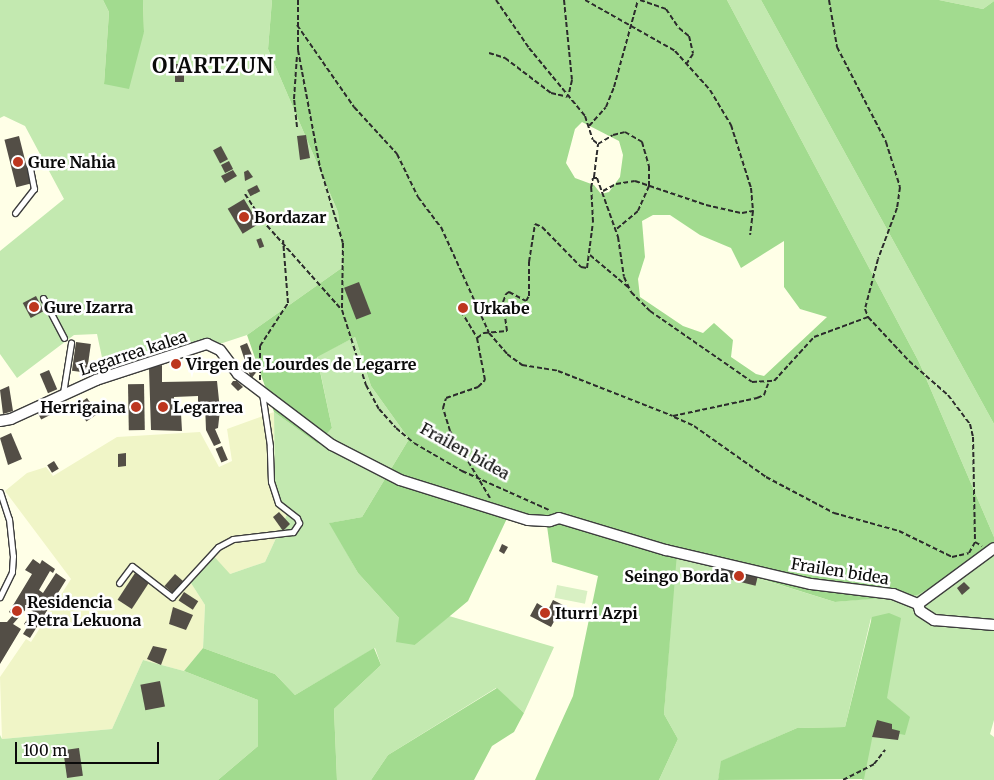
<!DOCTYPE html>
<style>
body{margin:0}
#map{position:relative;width:994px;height:780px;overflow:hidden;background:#ffffe7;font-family:Merriweather,serif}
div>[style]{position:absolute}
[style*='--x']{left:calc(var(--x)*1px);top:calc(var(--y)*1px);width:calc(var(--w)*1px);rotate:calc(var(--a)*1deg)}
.farmland>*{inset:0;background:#f0f5c7}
.green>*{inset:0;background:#c3e9b0}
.forest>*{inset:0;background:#a2db8f}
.pitch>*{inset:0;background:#d8f0c3;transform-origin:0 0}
.building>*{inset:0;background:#534e46;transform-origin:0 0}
.path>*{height:2px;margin-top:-1px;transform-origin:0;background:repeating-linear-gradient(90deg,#2c2c2c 0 5px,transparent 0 7.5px)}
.roads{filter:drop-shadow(1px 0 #3d3d3d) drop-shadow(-1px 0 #3d3d3d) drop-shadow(0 1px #3d3d3d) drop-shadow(0 -1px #3d3d3d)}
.service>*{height:5px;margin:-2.5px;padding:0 2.5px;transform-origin:2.5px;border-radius:2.5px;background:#fff}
.minor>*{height:10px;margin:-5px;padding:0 5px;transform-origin:5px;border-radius:5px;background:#fff}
.dots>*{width:14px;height:14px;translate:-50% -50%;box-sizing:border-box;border:2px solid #fff;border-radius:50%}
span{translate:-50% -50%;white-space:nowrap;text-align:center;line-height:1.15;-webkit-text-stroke:5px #fff;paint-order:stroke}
.poi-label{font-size:16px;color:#0a0a0a;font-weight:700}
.left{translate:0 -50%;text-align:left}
.right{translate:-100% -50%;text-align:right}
.street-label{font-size:16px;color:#0a0a0a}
.district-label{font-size:21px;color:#0a0a0a;font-weight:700;letter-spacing:1px}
.scale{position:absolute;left:15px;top:742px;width:144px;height:22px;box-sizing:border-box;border:2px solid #0a0a0a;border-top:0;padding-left:6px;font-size:15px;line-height:18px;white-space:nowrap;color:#0a0a0a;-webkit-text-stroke:4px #fff;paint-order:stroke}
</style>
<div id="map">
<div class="farmland">
<div style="clip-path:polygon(274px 412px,275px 494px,289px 510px,265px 562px,230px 574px,189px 580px,205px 605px,203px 648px,184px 671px,143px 660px,112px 729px,2px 739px,0 677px,26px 639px,31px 642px,71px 579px,5px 491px,27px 473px,46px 467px,53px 476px,117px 437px,200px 432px,219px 467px,232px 461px,227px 429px)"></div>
</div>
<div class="green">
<div style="clip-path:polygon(0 0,103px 0,109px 12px,104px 84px,144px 32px,143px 0,272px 0,268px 49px,338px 212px,343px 267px,247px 335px,107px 381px,97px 334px,74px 335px,17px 378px,0 354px,0 251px,64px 199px,25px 126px,4px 116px,0 118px)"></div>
<div style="clip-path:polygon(727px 0,761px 0,994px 424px,994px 537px,919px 362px)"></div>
<div style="clip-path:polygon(939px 0,994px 0,994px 1px,983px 9px)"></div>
<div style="clip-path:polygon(355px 337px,371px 386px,409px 439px,362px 517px,330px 523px,358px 573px,399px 618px,415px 645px,449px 616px,554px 647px,524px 713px,496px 688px,388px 755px,371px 780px,337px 780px,334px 709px,381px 665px,375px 648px,295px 695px,275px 674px,203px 648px,205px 605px,189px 580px,210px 552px,230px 574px,265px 562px,289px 510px,275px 494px,274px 412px,318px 444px,332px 428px,317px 356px)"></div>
<div style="clip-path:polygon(994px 552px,994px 720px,990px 734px,994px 737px,994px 780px,862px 780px,874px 728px,886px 704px,871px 618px,845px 727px,797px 728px,722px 761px,718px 780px,659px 780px,678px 739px,664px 714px,676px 553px,835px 602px,917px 594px)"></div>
<div style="clip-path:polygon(143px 660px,184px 671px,258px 700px,258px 746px,218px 780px,0 780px,0 735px,2px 739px,112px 729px)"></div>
</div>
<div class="forest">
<div style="clip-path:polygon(103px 0,143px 0,144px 32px,129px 89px,104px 84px,109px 12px)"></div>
<div style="clip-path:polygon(evenodd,272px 0,727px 0,919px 362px,994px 537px,994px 552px,917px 595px,835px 602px,677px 553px,664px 714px,678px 739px,659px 780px,535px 780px,573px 696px,598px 576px,552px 562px,546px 519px,510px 512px,468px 601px,415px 645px,396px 642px,399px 618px,358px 573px,329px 523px,362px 517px,409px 439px,371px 386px,355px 337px,317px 357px,332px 428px,318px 444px,274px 412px,247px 335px,343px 267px,338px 212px,268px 49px,272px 0,582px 122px,619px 141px,623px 155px,620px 177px,609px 192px,601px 194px,594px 185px,575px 178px,566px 163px,575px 129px,582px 122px,272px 0,653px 215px,670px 215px,700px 235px,731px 248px,741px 268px,784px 241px,784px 287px,800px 309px,827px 317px,764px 376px,756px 374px,731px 357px,733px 340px,714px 323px,703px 333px,683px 326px,640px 297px,638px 279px,645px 257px,642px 221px,653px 215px)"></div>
<div style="clip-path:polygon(761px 0,939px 0,983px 9px,994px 1px,994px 424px)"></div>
<div style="clip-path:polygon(889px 613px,901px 618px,887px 698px,910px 717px,905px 735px,874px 729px,864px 779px,718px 780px,721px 761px,797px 728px,845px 727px,872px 617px)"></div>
<div style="clip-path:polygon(203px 648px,275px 674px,295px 695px,374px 648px,381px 665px,334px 709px,337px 780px,218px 780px,258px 746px,258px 700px,184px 671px)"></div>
<div style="clip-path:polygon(497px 688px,524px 713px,514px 732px,492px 746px,474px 780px,371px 780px,388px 755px)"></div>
</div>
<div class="pitch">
<div style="left:557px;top:585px;width:31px;height:13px;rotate:11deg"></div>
</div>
<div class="building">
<div style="left:175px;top:64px;width:9px;height:18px"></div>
<div style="clip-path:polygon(306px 135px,310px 158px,300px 160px,297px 136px)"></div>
<div style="left:19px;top:136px;width:49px;height:15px;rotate:76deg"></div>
<div style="left:221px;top:146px;width:15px;height:9px;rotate:62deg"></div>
<div style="left:229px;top:161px;width:9px;height:9px;rotate:63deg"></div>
<div style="clip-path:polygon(233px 170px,237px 176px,225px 183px,221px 176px)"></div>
<div style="clip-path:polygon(248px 170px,253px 177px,245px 181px,244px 172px)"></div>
<div style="left:257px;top:185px;width:7px;height:11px;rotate:63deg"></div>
<div style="left:244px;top:199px;width:29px;height:19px;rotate:59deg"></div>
<div style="left:261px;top:238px;width:9px;height:5px;rotate:69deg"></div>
<div style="left:359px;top:282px;width:34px;height:16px;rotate:69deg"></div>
<div style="left:36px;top:296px;width:17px;height:15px;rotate:62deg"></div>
<div style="left:466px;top:302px;width:9px;height:10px;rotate:69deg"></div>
<div style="left:76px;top:342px;width:15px;height:29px;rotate:8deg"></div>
<div style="clip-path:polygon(247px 343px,258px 370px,251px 379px,240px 346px)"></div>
<div style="clip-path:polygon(162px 365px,162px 382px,217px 381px,220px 410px,218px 428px,215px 429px,221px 443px,214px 446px,206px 430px,205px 404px,198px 405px,198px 396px,174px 397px,175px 413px,181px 413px,182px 431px,151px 430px,149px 368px)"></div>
<div style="left:49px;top:370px;width:21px;height:10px;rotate:67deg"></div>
<div style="clip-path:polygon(233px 381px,237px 381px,243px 387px,238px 391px,231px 384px)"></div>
<div style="left:144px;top:384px;width:46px;height:16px;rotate:89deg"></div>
<div style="clip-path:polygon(9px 386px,13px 411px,3px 414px,0 390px)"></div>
<div style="left:87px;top:398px;width:19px;height:14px;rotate:55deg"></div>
<div style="left:46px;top:407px;width:9px;height:10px;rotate:63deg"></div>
<div style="clip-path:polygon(11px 433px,22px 459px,8px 465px,0 438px)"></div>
<div style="left:222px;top:446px;width:15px;height:7px;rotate:67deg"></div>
<div style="clip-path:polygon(126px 453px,126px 466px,118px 467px,118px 454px)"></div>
<div style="left:54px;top:461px;width:9px;height:8px;rotate:58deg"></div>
<div style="clip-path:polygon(279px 512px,290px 524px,283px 531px,273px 517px)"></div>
<div style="clip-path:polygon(502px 544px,508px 547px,504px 554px,499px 551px)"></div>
<div style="clip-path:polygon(33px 559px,40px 564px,42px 560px,55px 569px,53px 573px,50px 571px,39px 590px,43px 593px,56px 573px,66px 580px,30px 638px,23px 634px,28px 626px,24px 624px,33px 611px,27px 608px,13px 624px,21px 629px,0 664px,0 622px,7px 622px,13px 615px,9px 612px,32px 574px,25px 570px)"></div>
<div style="left:722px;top:567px;width:37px;height:10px;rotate:14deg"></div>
<div style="left:135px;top:573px;width:17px;height:32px;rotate:33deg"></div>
<div style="left:175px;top:574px;width:11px;height:16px;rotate:41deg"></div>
<div style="clip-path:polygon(964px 582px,970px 588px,962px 595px,957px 588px)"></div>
<div style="left:184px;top:592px;width:17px;height:10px;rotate:33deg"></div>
<div style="clip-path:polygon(553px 600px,563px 605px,551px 627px,530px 616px,537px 603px,548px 610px)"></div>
<div style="clip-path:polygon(173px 607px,193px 615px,186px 630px,169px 624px)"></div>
<div style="clip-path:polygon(153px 646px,167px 649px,161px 665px,147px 659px)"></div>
<div style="left:160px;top:681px;width:26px;height:20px;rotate:79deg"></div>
<div style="clip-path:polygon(877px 720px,892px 724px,892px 729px,900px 731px,898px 740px,872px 737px)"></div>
<div style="left:79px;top:748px;width:28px;height:16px;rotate:82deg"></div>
</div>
<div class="path">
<div style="--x:496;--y:0;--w:58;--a:55.5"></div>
<div style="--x:529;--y:48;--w:88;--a:50.5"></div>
<div style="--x:585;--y:116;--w:25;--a:72"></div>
<div style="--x:593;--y:140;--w:6;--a:39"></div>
<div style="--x:564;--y:0;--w:80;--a:84.3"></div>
<div style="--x:572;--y:80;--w:17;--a:103"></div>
<div style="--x:585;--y:0;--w:103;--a:29.5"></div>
<div style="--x:675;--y:51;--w:52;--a:48.1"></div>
<div style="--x:710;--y:90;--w:41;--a:59"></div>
<div style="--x:731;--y:125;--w:66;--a:72.4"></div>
<div style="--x:751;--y:188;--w:23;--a:85"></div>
<div style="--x:753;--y:211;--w:24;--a:97"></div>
<div style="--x:640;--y:0;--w:28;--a:19"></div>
<div style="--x:666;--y:9;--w:23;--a:56"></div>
<div style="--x:679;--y:28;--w:13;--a:39"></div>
<div style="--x:689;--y:36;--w:18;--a:77"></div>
<div style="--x:693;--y:54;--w:11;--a:124"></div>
<div style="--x:829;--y:0;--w:48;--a:80.3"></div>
<div style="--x:837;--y:47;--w:107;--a:62.7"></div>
<div style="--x:886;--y:142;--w:47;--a:72.7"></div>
<div style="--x:900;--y:187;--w:21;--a:98"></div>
<div style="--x:897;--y:208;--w:54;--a:110.4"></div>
<div style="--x:878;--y:259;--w:52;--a:104.6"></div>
<div style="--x:865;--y:309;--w:9;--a:69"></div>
<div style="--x:297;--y:25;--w:100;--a:55.2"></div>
<div style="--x:354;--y:107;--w:64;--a:47.5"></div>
<div style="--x:397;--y:154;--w:48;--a:64"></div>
<div style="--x:418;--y:197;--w:38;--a:53"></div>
<div style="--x:441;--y:227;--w:116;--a:65.6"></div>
<div style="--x:489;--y:333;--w:28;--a:49"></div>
<div style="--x:507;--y:354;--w:19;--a:36"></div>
<div style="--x:522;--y:365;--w:36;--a:9"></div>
<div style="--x:558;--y:371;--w:123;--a:21.4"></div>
<div style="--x:673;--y:416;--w:86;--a:-12.1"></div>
<div style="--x:757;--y:398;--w:8;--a:-23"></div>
<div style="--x:764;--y:395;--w:12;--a:-70"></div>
<div style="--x:298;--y:50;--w:119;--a:79.4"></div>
<div style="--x:320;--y:167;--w:79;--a:73.2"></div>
<div style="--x:343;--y:243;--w:66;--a:90.9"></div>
<div style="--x:298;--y:50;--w:50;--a:-90"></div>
<div style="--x:489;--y:53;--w:17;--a:17"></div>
<div style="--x:505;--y:58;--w:58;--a:37.3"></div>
<div style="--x:551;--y:93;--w:17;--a:13"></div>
<div style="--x:589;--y:126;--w:25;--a:-48"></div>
<div style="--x:606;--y:107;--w:22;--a:-68"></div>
<div style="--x:614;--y:87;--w:90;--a:-74.6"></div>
<div style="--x:297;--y:127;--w:28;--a:-96"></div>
<div style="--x:294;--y:99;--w:44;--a:-86.1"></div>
<div style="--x:594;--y:177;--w:33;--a:-83"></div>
<div style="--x:598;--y:144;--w:17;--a:-31"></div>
<div style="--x:613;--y:135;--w:12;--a:-14"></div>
<div style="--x:625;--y:132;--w:20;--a:30"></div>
<div style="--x:642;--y:142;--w:25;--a:74"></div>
<div style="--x:649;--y:166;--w:20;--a:90"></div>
<div style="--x:649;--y:186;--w:27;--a:114"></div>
<div style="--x:638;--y:211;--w:30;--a:140"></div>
<div style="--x:603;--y:191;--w:15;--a:-28"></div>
<div style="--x:616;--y:184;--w:19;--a:-9"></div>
<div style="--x:635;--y:181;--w:75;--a:18.7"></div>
<div style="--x:706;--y:205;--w:37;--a:13"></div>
<div style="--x:742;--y:213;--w:11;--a:-10"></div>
<div style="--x:245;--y:194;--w:31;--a:57"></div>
<div style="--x:262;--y:220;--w:120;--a:48.4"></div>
<div style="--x:342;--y:310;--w:79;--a:72.3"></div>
<div style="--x:366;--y:385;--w:27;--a:62"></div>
<div style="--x:379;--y:409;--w:25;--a:48"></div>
<div style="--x:396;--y:428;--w:23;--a:40"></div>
<div style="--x:414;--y:443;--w:56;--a:30.3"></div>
<div style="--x:462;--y:471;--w:95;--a:24.1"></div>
<div style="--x:590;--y:255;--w:50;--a:40.1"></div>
<div style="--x:461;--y:311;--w:31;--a:59"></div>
<div style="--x:260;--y:380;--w:34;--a:-90"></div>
<div style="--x:260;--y:346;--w:51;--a:-56.9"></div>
<div style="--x:288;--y:303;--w:63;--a:-94.5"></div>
<div style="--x:674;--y:417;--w:22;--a:24"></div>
<div style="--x:694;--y:426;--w:88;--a:35.3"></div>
<div style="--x:766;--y:477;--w:77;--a:27.9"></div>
<div style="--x:834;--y:513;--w:67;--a:15.5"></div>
<div style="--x:899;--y:531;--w:59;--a:26.1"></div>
<div style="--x:952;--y:557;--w:17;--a:-13"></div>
<div style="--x:969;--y:553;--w:13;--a:-61"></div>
<div style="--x:490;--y:498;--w:78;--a:-120.8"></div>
<div style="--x:450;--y:431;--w:24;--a:-107"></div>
<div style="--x:443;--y:408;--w:10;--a:-73"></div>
<div style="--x:446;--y:398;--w:34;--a:-19"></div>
<div style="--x:478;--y:387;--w:10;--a:-45"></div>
<div style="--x:485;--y:380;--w:43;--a:-100.8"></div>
<div style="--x:477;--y:338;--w:9;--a:-36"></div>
<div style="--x:484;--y:333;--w:23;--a:-5"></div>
<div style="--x:507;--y:331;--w:29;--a:-98"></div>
<div style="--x:503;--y:302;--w:9;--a:-69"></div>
<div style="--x:506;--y:294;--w:4;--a:-34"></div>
<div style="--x:509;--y:292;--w:19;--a:28"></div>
<div style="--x:526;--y:301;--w:6;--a:-59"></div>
<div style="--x:529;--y:296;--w:34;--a:-90"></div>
<div style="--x:529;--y:262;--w:38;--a:-81"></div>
<div style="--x:535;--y:224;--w:8;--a:23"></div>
<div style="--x:542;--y:227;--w:56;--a:45.7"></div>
<div style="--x:581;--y:267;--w:6;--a:9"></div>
<div style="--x:587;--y:268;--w:46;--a:-82.6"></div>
<div style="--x:593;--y:222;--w:34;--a:-93"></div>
<div style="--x:591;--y:188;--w:10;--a:-79"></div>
<div style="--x:593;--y:178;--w:4;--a:0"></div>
<div style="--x:597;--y:178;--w:63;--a:70.4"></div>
<div style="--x:618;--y:237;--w:40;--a:81.5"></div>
<div style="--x:624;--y:277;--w:17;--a:65"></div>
<div style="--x:631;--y:292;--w:27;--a:45"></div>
<div style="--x:650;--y:311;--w:124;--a:34.8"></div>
<div style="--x:752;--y:382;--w:22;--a:-3"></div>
<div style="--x:774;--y:381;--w:59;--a:-47.7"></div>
<div style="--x:814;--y:337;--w:58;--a:-20.3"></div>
<div style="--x:868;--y:317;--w:60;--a:47"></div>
<div style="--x:909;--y:361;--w:52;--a:41.1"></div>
<div style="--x:948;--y:395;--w:36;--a:53"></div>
<div style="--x:970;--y:424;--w:13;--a:77"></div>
<div style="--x:973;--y:437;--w:105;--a:88.9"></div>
<div style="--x:975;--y:542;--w:8;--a:30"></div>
<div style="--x:843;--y:780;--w:35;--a:-27"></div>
<div style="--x:874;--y:764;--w:18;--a:-52"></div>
</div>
<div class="roads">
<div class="service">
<div style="--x:15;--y:213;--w:31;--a:-52"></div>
<div style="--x:34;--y:189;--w:25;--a:-101"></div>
<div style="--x:43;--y:298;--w:45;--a:62.3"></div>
<div style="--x:63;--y:393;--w:51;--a:-80.9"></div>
<div style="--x:0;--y:492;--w:28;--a:72"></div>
<div style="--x:9;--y:519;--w:37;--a:84"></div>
<div style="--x:13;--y:556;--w:16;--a:94"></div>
<div style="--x:12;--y:572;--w:28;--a:116"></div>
<div style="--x:119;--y:583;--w:21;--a:-53"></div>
<div style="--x:132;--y:566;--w:51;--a:37.8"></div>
<div style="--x:172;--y:597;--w:68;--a:-47.4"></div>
<div style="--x:218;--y:547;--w:17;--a:-28"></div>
<div style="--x:233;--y:539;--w:60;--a:-6.7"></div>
<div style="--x:293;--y:532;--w:11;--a:-56"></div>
<div style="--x:299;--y:523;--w:5;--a:-112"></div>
<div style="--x:297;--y:518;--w:24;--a:-142"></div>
<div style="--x:278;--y:503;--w:22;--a:-108"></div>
<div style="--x:271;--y:482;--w:36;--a:-92"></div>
<div style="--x:270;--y:446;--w:54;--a:-98.6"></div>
</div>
<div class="minor">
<div style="--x:0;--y:421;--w:11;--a:-10"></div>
<div style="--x:11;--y:419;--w:94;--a:-24.6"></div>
<div style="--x:96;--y:380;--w:117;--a:-18"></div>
<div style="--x:207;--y:344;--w:14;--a:25"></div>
<div style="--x:220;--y:350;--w:30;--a:53"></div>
<div style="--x:238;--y:374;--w:118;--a:37.1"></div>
<div style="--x:332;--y:445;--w:76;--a:27.2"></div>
<div style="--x:400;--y:480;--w:134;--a:17.4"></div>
<div style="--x:528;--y:520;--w:22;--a:3"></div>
<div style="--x:550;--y:521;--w:9;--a:-18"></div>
<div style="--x:559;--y:518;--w:112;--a:16.7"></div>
<div style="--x:666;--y:550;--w:149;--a:13.2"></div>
<div style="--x:811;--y:584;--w:83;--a:7"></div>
<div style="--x:893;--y:594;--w:27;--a:22"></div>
<div style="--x:918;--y:604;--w:94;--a:-36.4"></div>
<div style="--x:918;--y:604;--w:7;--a:74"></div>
<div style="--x:920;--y:611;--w:17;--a:33"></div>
<div style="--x:934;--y:620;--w:60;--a:4.8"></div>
</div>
</div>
<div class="dots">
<div style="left:18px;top:162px;background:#bd361f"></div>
<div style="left:244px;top:217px;background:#bd361f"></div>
<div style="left:34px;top:307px;background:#bd361f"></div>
<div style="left:463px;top:308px;background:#bd361f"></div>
<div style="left:176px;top:364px;background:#bd361f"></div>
<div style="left:136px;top:407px;background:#bd361f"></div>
<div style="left:163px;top:407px;background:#bd361f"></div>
<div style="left:739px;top:576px;background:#bd361f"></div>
<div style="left:17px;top:611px;background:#bd361f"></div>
<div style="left:545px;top:613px;background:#bd361f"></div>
</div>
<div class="poi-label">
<span class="left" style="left:28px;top:162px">Gure Nahia</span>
<span class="left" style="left:254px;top:217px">Bordazar</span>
<span class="left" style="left:44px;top:307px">Gure Izarra</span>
<span class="left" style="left:473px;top:308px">Urkabe</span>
<span class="left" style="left:186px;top:364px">Virgen de Lourdes de Legarre</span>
<span class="right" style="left:126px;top:407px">Herrigaina</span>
<span class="left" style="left:173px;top:407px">Legarrea</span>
<span class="right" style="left:729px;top:576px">Seingo Borda</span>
<span class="left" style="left:27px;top:611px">Residencia<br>Petra Lekuona</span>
<span class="left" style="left:555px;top:613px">Iturri Azpi</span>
</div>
<div class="street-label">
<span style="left:133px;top:353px;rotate:-18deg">Legarrea kalea</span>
<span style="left:465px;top:451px;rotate:29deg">Frailen bidea</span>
<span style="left:840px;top:571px;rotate:9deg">Frailen bidea</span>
</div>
<div class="district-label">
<span style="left:213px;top:66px">OIARTZUN</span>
</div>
<div class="scale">100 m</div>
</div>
